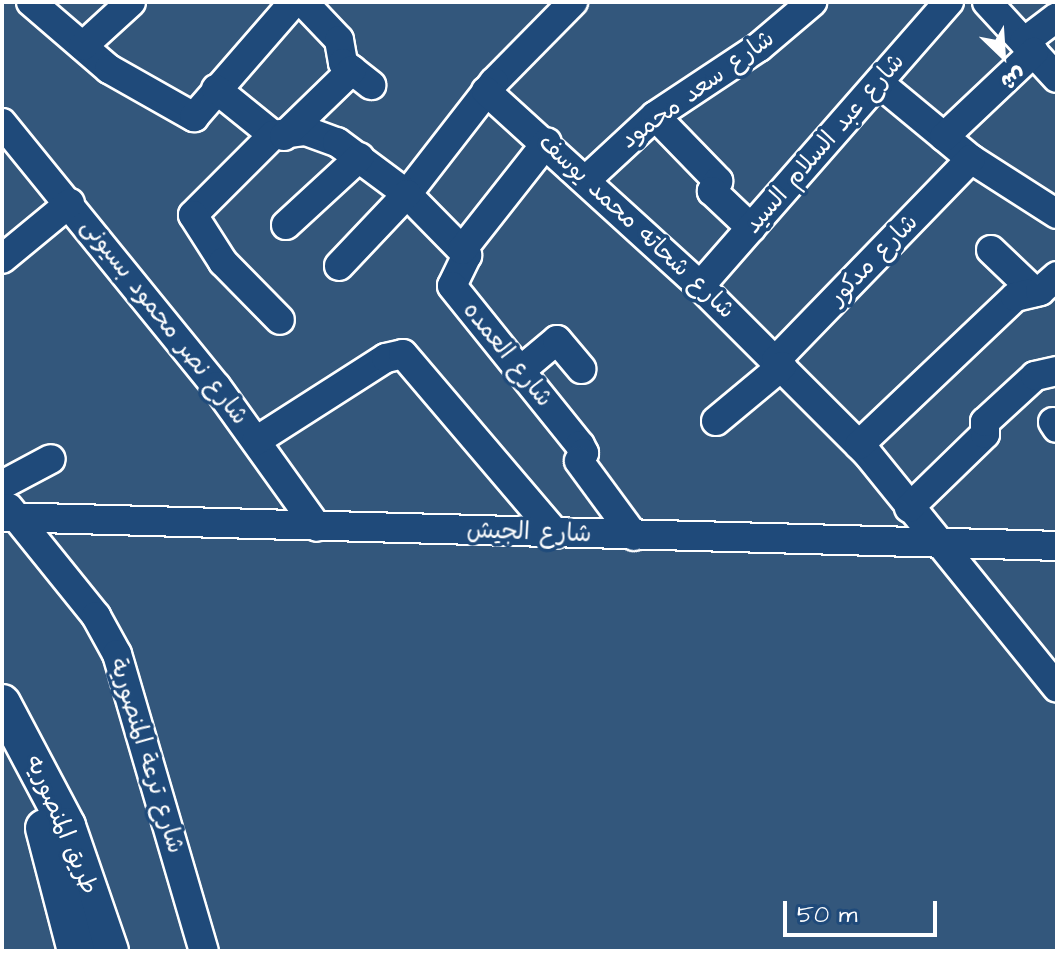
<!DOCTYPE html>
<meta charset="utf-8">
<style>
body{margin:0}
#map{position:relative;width:1059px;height:953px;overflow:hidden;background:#33577c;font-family:"Architects Daughter","Playpen Sans Arabic",sans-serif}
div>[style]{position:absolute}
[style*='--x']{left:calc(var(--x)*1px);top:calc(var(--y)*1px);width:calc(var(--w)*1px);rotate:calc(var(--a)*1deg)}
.roads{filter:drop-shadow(2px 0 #fff) drop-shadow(-2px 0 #fff) drop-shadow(0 2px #fff) drop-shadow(0 -2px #fff)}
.minor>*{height:28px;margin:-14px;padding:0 14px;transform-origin:14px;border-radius:14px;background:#1f4a7a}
.major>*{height:36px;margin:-18px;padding:0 18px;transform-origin:18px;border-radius:18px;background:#1f4a7a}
span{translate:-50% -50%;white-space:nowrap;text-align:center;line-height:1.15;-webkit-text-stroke:7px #1f4a7a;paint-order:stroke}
.street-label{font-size:24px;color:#fff}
.frame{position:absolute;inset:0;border:4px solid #fff;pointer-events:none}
.north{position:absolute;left:963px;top:16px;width:80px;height:80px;-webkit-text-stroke:6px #1f4a7a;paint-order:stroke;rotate:155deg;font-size:22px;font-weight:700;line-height:32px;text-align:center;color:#fff}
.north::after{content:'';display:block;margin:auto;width:28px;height:36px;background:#fff;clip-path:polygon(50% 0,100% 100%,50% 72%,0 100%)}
.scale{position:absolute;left:783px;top:901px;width:154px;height:36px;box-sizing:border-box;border:4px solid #fff;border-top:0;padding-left:10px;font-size:24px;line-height:28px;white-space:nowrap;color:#fff;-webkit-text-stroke:6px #1f4a7a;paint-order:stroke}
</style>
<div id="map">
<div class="roads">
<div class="minor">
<div style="--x:31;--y:2;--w:103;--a:40.7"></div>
<div style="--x:109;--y:69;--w:98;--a:29.5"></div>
<div style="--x:194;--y:117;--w:152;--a:-49"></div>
<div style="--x:303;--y:2;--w:52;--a:46.5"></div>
<div style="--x:339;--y:40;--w:23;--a:80"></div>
<div style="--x:343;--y:63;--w:36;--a:38"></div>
<div style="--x:573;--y:2;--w:112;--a:134.6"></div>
<div style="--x:494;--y:82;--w:142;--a:127.8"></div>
<div style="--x:407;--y:194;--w:86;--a:45.5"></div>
<div style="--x:467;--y:255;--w:34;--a:116"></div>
<div style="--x:452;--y:286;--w:204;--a:51.2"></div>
<div style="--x:580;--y:445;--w:9;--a:63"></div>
<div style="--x:584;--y:453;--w:9;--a:122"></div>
<div style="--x:579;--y:461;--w:93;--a:53.7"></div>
<div style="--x:987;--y:2;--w:103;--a:47.4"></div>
<div style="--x:1024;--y:42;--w:41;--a:-37.1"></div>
<div style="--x:83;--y:46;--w:65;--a:-42.5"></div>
<div style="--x:879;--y:83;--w:119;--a:39.6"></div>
<div style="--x:971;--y:159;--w:102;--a:32.6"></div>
<div style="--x:216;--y:89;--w:73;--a:38.9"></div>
<div style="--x:273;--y:135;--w:33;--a:-7"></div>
<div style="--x:306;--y:131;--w:33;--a:20"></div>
<div style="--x:337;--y:142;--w:87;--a:36.6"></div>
<div style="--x:407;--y:194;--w:99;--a:133.4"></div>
<div style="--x:486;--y:91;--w:290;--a:42.3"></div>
<div style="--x:700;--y:286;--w:236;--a:45"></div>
<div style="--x:867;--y:453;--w:302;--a:51"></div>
<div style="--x:655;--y:116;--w:91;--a:45.9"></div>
<div style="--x:718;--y:181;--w:12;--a:121"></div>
<div style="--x:712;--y:191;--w:54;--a:43.5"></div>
<div style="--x:2;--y:123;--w:339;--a:50.9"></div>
<div style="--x:216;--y:386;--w:173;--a:54.4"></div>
<div style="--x:273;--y:135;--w:113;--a:135"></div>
<div style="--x:193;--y:215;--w:56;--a:57.4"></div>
<div style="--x:223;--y:262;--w:81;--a:45.5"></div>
<div style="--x:284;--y:136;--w:95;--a:-44.1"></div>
<div style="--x:944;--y:137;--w:124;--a:-43.4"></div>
<div style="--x:586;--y:180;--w:94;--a:-42.8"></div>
<div style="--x:655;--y:116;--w:125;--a:-33.6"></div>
<div style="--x:759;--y:47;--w:70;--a:-40.3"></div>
<div style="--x:286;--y:225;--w:100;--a:-42.6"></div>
<div style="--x:462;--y:250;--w:137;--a:-51.8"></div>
<div style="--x:991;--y:250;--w:61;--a:43.7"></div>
<div style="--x:2;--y:259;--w:88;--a:-39.5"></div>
<div style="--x:700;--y:286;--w:378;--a:-48.8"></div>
<div style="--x:776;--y:360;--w:280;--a:-45.9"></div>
<div style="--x:520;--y:371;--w:48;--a:-40"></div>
<div style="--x:557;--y:340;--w:38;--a:50"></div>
<div style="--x:716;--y:421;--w:86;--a:-39.8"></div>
<div style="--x:1053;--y:422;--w:7;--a:56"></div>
<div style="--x:256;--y:441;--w:154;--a:-32.6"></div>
<div style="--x:386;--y:358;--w:17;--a:-13"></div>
<div style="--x:403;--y:354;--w:236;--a:49.6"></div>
<div style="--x:859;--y:445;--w:215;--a:-43.5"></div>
<div style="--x:1015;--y:297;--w:26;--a:-13"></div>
<div style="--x:1040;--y:291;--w:23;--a:-41"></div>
<div style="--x:2;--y:485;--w:55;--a:-28"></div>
<div style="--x:9;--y:508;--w:139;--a:51.1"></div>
<div style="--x:96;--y:616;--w:43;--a:61.1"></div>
<div style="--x:117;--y:654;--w:309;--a:73.7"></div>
<div style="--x:909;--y:508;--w:106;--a:-44.2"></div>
<div style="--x:985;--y:434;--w:12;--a:-90"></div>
<div style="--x:985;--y:422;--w:68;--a:-42.6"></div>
<div style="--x:1035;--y:376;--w:23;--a:-13"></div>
<div style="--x:2;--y:517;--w:1055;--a:1.57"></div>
</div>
<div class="major">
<div style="--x:2;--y:703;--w:139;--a:62.1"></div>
<div style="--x:67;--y:826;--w:132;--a:71"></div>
<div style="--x:44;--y:828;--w:127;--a:75.4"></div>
</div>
</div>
<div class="street-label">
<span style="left:698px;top:90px;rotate:-36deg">شارع سعد محمود</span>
<span style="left:825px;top:144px;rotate:-49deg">شارع عبد السلام السيد</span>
<span style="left:636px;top:227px;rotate:43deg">شارع شحاته محمد يوسف</span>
<span style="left:874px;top:260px;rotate:-46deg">شارع مدكور</span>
<span style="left:164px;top:322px;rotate:52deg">شارع نصر محمود بسيونى</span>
<span style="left:507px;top:355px;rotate:51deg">شارع العمده</span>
<span style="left:529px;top:533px;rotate:2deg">شارع الجيش</span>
<span style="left:146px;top:756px;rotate:73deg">شارع ترعة المنصورية</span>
<span style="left:61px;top:825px;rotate:67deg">طريق المنصوريه</span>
</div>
<div class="frame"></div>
<div class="north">ش</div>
<div class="scale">50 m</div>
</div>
